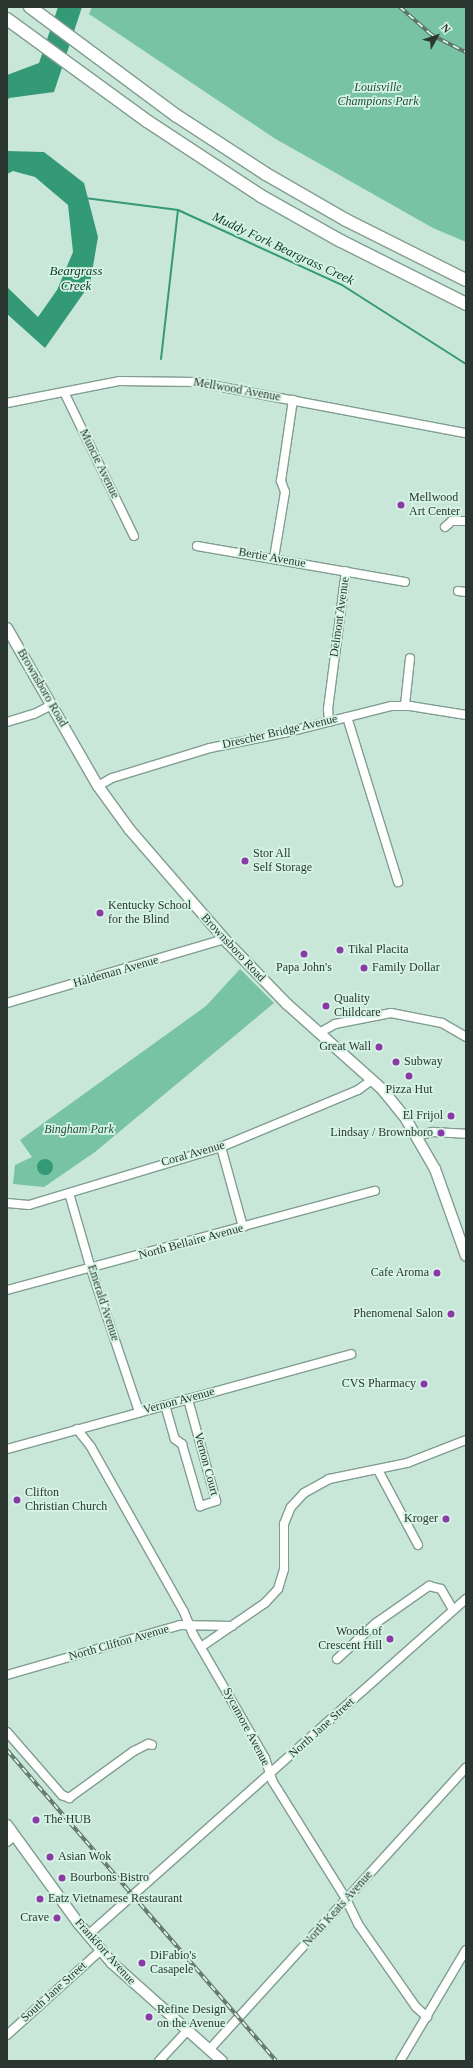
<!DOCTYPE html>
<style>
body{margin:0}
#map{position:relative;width:473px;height:2068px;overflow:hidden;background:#c9e7d9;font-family:"Times New Roman",serif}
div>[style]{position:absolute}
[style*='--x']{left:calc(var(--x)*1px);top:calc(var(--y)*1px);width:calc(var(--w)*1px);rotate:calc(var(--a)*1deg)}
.green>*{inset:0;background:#77c3a4}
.water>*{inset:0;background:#339976}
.round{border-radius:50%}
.stream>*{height:2px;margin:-1px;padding:0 1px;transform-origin:1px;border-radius:1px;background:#339976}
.roads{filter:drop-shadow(1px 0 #819d91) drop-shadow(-1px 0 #819d91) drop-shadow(0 1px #819d91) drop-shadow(0 -1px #819d91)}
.minor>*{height:8px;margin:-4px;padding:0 4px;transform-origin:4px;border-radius:4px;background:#fff}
.major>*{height:10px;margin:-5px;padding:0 5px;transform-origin:5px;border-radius:5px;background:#fff}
.highway>*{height:12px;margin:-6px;padding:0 6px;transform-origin:6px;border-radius:6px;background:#fff}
.rail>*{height:3.5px;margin-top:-1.75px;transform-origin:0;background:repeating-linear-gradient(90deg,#d6f4e6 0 6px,#5f7068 0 12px);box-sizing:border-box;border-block:1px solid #5f7068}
.dots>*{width:11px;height:11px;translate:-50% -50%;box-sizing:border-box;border:2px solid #d6f4e6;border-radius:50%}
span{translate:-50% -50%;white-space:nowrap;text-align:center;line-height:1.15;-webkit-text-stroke:3.5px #d6f4e6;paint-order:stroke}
.park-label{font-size:12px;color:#214b3b;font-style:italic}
.street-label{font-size:12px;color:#2b3631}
.poi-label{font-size:12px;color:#2b3631}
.left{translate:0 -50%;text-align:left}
.right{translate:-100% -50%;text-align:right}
.water-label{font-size:13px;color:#0d392a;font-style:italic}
.frame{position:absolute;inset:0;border:8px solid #2b3631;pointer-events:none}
.north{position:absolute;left:417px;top:16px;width:40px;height:40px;-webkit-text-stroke:3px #d6f4e6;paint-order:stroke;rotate:50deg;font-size:11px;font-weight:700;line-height:16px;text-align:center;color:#2b3631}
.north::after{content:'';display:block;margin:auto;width:14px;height:18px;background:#2b3631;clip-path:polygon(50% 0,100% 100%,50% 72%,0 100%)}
</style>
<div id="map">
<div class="green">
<div style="clip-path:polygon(92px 7px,466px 7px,466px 242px,433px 228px,274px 138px,89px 14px)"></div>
<div style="clip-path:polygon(240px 969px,274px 1003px,95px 1152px,44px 1187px,13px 1184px,15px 1165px,32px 1157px,20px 1140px,206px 1006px)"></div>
</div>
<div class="water">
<div style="clip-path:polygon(58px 7px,82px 7px,54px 92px,9px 98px,7px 101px,7px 75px,39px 63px)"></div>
<div style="clip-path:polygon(7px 151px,44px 152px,84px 183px,98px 237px,90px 284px,45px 348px,7px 314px,7px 287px,38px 317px,57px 290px,73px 252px,68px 205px,35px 177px,13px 171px,7px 174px)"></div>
<div class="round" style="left:37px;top:1159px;width:16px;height:16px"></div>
</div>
<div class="stream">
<div style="--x:85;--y:198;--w:94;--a:7.4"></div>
<div style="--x:178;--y:210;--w:180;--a:24.6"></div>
<div style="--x:342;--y:285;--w:147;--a:32.5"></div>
<div style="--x:161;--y:359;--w:150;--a:-83.5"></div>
</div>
<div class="roads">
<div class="minor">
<div style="--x:64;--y:392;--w:160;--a:64.1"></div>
<div style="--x:7;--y:403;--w:114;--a:-11.1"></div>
<div style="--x:119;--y:381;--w:76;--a:0.8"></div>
<div style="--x:195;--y:382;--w:276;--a:10.7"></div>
<div style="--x:445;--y:527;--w:9;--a:-41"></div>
<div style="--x:452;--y:521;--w:14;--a:0"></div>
<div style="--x:197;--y:546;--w:211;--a:9.8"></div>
<div style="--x:274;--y:558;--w:67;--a:-80.5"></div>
<div style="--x:285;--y:492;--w:12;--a:-110"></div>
<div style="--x:281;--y:481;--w:82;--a:-81.6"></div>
<div style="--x:458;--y:591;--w:8;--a:7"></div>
<div style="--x:405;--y:705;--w:47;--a:-83.9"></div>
<div style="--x:347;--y:717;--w:173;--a:72.8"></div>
<div style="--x:7;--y:722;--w:28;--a:-17"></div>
<div style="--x:34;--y:714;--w:20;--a:-27"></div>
<div style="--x:329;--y:722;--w:13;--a:-94"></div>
<div style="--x:328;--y:709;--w:139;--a:-82.6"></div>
<div style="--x:98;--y:786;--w:16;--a:-30"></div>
<div style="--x:112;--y:778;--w:102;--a:-17"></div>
<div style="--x:210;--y:748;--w:76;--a:-11.5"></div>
<div style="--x:284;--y:733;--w:110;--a:-14.2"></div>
<div style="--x:391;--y:706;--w:19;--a:0"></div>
<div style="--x:410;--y:706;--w:57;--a:9.1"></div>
<div style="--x:7;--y:1003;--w:226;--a:-16.4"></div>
<div style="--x:319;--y:1033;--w:18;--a:-29"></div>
<div style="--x:335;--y:1024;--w:57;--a:-11.1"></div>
<div style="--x:391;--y:1013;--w:52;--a:11.1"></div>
<div style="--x:442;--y:1023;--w:28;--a:30"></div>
<div style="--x:418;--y:1136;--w:15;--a:-16"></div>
<div style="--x:432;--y:1132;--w:34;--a:3"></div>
<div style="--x:221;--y:1147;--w:83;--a:74.6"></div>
<div style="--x:69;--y:1193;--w:79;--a:73.9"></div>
<div style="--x:91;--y:1269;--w:151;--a:71.4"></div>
<div style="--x:7;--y:1203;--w:22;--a:5"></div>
<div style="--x:29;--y:1205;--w:201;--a:-16.8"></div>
<div style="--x:221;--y:1147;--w:148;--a:-22.6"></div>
<div style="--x:358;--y:1090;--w:17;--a:-36"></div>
<div style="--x:7;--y:1290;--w:381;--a:-15.1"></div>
<div style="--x:165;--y:1405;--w:35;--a:74"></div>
<div style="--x:175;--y:1439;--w:9;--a:36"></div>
<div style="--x:182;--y:1444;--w:65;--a:73.8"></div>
<div style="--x:200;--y:1506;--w:17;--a:-17"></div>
<div style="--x:216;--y:1501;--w:106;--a:-105.4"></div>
<div style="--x:77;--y:1429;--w:23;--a:52"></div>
<div style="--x:91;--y:1447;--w:189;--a:60.6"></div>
<div style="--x:184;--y:1612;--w:24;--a:68"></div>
<div style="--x:193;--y:1634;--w:143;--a:59.9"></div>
<div style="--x:265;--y:1758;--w:25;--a:72"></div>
<div style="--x:273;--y:1782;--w:138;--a:58"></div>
<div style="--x:346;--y:1899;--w:28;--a:64"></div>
<div style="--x:358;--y:1924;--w:101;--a:55.1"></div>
<div style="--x:416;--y:2007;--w:15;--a:42"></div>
<div style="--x:7;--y:1449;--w:357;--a:-15.4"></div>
<div style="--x:378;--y:1470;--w:85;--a:61.9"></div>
<div style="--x:201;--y:1647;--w:78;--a:-34.5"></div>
<div style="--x:265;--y:1603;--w:19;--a:-47"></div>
<div style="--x:278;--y:1589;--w:21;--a:-73"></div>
<div style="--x:284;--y:1569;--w:45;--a:-90"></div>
<div style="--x:284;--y:1524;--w:18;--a:-68"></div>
<div style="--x:291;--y:1507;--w:19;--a:-47"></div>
<div style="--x:304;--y:1493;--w:29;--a:-29"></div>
<div style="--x:329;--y:1479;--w:80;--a:-11.6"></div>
<div style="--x:407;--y:1463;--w:63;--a:-21.3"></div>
<div style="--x:337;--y:1659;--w:53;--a:-42.7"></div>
<div style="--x:376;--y:1623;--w:65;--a:-34.9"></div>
<div style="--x:429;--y:1586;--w:12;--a:14"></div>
<div style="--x:441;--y:1589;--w:24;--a:60"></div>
<div style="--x:7;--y:1675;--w:180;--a:-16.1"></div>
<div style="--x:180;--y:1625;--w:52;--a:1.1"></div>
<div style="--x:7;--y:1732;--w:84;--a:48.9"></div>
<div style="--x:62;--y:1795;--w:8;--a:23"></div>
<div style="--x:69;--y:1798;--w:80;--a:-35.9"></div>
<div style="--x:134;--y:1751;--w:16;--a:-27"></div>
<div style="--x:148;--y:1744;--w:4;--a:14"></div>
<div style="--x:7;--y:1842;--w:9;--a:-41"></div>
<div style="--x:88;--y:1935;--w:506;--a:-41.63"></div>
<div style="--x:7;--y:2035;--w:127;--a:-42.1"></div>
<div style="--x:209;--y:2050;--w:382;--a:-47.7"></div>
<div style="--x:159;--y:2061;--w:41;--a:-47"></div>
<div style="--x:400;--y:2061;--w:129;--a:-59.3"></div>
</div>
<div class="major">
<div style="--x:7;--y:628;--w:182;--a:60.1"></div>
<div style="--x:98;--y:786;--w:54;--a:54"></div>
<div style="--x:130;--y:830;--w:150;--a:49.1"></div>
<div style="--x:228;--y:943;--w:85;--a:46"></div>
<div style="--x:287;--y:1004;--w:127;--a:41.8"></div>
<div style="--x:382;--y:1089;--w:38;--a:51"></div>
<div style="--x:406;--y:1119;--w:58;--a:59.9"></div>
<div style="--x:435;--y:1169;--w:92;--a:70.4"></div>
<div style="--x:7;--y:1825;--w:122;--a:54"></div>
<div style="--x:79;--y:1924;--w:51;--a:49.8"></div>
<div style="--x:112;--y:1963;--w:147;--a:41.7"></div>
</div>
<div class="highway">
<div style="--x:30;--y:7;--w:183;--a:36.6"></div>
<div style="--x:177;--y:116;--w:106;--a:33.1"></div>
<div style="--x:266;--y:174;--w:92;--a:29.9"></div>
<div style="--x:346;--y:220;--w:134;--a:26.6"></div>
<div style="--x:7;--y:19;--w:173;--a:36.1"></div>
<div style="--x:147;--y:121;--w:136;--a:33.3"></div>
<div style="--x:261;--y:196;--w:92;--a:29.4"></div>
<div style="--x:341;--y:241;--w:140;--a:26.7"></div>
</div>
</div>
<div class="rail">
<div style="--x:400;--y:7;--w:43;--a:41.2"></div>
<div style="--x:432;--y:35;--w:38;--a:27"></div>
<div style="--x:7;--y:1750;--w:411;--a:49.1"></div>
</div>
<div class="dots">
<div style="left:401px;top:505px;background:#8b39a7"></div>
<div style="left:245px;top:861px;background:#8b39a7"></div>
<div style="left:100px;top:913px;background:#8b39a7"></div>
<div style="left:340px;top:950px;background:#8b39a7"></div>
<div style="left:304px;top:954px;background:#8b39a7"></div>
<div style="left:364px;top:968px;background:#8b39a7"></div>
<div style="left:326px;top:1006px;background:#8b39a7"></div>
<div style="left:379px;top:1047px;background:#8b39a7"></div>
<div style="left:396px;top:1062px;background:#8b39a7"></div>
<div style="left:409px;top:1076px;background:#8b39a7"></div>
<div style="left:451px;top:1116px;background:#8b39a7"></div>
<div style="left:441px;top:1133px;background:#8b39a7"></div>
<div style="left:437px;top:1273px;background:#8b39a7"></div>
<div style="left:451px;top:1314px;background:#8b39a7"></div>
<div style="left:424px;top:1384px;background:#8b39a7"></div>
<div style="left:17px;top:1500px;background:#8b39a7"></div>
<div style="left:446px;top:1519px;background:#8b39a7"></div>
<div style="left:390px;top:1639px;background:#8b39a7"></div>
<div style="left:36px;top:1820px;background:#8b39a7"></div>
<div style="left:50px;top:1857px;background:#8b39a7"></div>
<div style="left:62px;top:1878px;background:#8b39a7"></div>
<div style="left:40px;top:1899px;background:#8b39a7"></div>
<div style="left:57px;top:1918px;background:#8b39a7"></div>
<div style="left:142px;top:1963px;background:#8b39a7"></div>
<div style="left:149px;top:2017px;background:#8b39a7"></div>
</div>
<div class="park-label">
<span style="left:378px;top:95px">Louisville<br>Champions Park</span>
<span style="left:79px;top:1130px">Bingham Park</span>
</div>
<div class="street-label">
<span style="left:237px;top:390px;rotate:10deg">Mellwood Avenue</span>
<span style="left:99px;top:464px;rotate:64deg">Muncie Avenue</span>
<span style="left:272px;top:558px;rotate:10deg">Bertie Avenue</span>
<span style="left:340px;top:617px;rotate:-82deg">Delmont Avenue</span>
<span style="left:42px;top:688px;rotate:60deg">Brownsboro Road</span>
<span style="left:280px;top:732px;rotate:-13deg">Drescher Bridge Avenue</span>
<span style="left:233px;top:948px;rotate:47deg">Brownsboro Road</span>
<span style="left:116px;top:972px;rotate:-16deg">Haldeman Avenue</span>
<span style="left:193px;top:1154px;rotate:-16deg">Coral Avenue</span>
<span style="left:191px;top:1242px;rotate:-15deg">North Bellaire Avenue</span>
<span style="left:103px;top:1303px;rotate:72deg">Emerald Avenue</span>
<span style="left:179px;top:1401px;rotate:-15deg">Vernon Avenue</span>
<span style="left:206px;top:1464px;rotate:75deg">Vernon Court</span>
<span style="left:119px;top:1643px;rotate:-16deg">North Clifton Avenue</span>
<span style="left:246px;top:1727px;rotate:62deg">Sycamore Avenue</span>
<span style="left:322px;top:1728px;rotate:-42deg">North Jane Street</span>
<span style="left:338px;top:1909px;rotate:-48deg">North Keats Avenue</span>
<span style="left:105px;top:1952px;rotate:48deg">Frankfort Avenue</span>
<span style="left:54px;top:1992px;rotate:-42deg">South Jane Street</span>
</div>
<div class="poi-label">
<span class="left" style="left:409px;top:505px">Mellwood<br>Art Center</span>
<span class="left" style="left:253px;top:861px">Stor All<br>Self Storage</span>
<span class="left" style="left:108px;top:913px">Kentucky School<br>for the Blind</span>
<span class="left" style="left:348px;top:950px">Tikal Placita</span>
<span style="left:304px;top:968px">Papa John's</span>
<span class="left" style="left:372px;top:968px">Family Dollar</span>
<span class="left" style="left:334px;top:1006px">Quality<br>Childcare</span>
<span class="right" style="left:371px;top:1047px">Great Wall</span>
<span class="left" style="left:404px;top:1062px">Subway</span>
<span style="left:409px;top:1090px">Pizza Hut</span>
<span class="right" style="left:443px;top:1116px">El Frijol</span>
<span class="right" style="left:433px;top:1133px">Lindsay / Brownboro</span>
<span class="right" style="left:429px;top:1273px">Cafe Aroma</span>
<span class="right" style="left:443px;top:1314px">Phenomenal Salon</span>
<span class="right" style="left:416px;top:1384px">CVS Pharmacy</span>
<span class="left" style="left:25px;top:1500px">Clifton<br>Christian Church</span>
<span class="right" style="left:438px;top:1519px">Kroger</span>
<span class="right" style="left:382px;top:1639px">Woods of<br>Crescent Hill</span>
<span class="left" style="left:44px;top:1820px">The HUB</span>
<span class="left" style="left:58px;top:1857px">Asian Wok</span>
<span class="left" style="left:70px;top:1878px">Bourbons Bistro</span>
<span class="left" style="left:48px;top:1899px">Eatz Vietnamese Restaurant</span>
<span class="right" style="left:49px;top:1918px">Crave</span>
<span class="left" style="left:150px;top:1963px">DiFabio's<br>Casapele</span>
<span class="left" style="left:157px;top:2017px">Refine Design<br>on the Avenue</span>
</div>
<div class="water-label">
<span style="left:283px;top:249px;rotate:25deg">Muddy Fork Beargrass Creek</span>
<span style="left:76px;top:279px">Beargrass<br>Creek</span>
</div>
<div class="frame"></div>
<div class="north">N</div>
</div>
